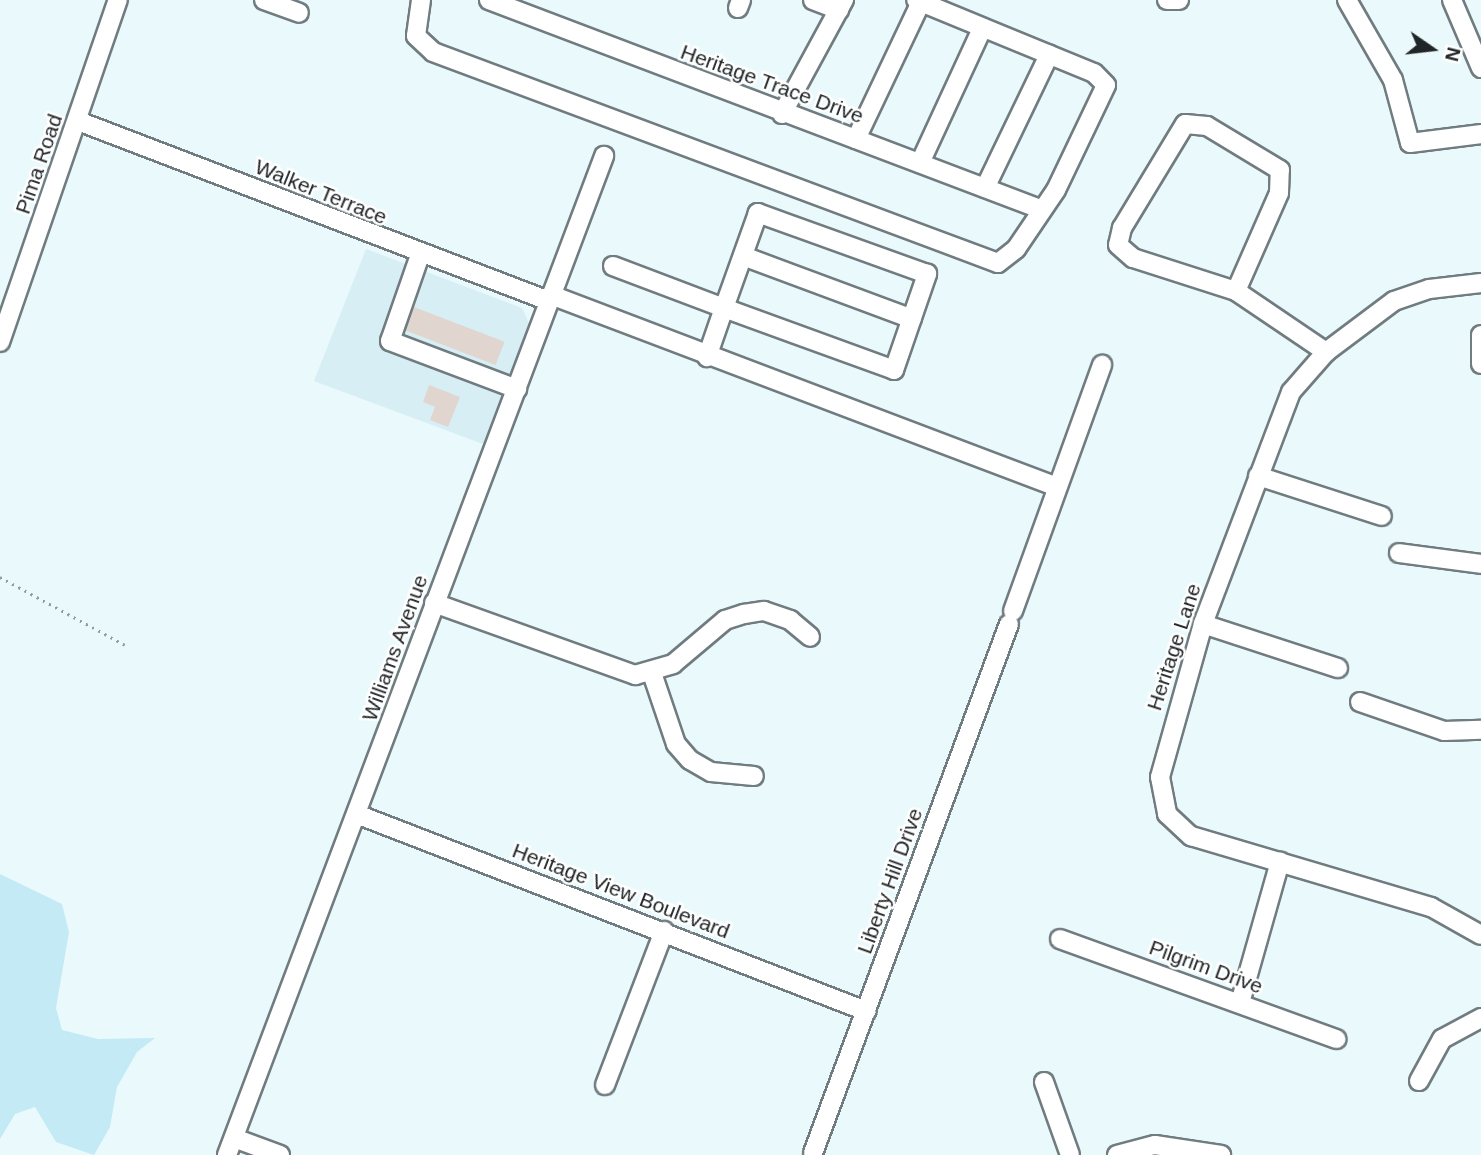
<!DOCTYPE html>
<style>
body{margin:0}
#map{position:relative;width:1481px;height:1155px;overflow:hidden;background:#eaf9fc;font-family:Helvetica,sans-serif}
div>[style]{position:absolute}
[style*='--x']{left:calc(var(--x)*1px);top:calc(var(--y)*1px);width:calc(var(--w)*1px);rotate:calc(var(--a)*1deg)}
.built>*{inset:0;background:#d6eef4}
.green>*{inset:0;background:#c3eaf5}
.building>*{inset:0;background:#e1d6cf;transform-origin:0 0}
.path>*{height:2.5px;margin-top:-1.25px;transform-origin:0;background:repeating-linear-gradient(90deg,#909b9d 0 2px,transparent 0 7px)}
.roads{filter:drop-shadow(2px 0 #707c80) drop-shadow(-2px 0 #707c80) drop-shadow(0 2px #707c80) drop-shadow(0 -2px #707c80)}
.minor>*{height:18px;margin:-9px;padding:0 9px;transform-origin:9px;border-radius:9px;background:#fff}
span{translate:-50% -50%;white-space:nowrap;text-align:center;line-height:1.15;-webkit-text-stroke:5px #fff;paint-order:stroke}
.street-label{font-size:21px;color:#202527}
.north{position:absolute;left:1397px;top:14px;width:70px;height:70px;-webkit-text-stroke:5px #fff;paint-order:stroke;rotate:104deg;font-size:19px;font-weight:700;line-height:28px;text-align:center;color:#202527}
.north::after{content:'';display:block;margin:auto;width:24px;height:32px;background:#202527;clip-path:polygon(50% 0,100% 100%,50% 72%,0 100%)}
</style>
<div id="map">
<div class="built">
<div style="clip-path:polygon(366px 249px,522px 308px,529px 323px,483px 444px,314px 381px)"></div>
</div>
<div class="green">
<div style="clip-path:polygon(0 874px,62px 904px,69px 932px,56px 1008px,62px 1030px,98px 1039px,155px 1038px,137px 1052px,117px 1087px,110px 1127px,94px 1155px,56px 1142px,35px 1107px,15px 1114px,0 1139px)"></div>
</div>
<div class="building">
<div style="left:414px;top:307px;width:97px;height:25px;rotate:21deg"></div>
<div style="clip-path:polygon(429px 385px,460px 397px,448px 427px,430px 420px,435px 407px,423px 402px)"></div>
</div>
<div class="path">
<div style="--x:0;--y:577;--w:142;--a:28.5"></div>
</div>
<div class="roads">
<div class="minor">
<div style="--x:264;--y:0;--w:37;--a:20"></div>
<div style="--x:421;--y:0;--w:36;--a:98"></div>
<div style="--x:416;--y:36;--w:23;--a:43"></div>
<div style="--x:433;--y:52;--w:603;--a:20.48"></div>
<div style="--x:998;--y:263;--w:23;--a:-38"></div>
<div style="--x:1016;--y:249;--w:71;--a:-55.9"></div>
<div style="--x:1056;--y:190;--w:116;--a:-64.5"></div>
<div style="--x:1106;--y:85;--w:17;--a:-135"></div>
<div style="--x:1094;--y:73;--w:192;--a:-157.7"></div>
<div style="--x:489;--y:0;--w:589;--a:20.77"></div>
<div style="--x:813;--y:0;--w:28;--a:21"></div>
<div style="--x:1167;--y:0;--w:12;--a:0"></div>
<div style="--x:1347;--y:0;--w:92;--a:60.1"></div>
<div style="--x:1393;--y:80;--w:65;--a:74.9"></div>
<div style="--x:1410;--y:143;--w:72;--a:-7.2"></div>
<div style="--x:1452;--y:0;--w:74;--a:66.9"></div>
<div style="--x:738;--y:8;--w:9;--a:-69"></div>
<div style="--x:782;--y:114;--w:130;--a:-61.5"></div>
<div style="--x:78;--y:121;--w:504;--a:20.92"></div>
<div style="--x:856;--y:139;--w:152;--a:-64.6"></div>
<div style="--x:920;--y:163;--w:148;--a:-65.2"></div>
<div style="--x:985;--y:188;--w:148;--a:-64.3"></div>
<div style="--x:420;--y:255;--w:91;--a:109.2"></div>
<div style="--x:390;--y:341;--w:136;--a:20.7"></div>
<div style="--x:743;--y:256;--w:180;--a:20.4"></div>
<div style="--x:613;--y:266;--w:119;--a:20.7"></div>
<div style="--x:724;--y:308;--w:181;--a:20"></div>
<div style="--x:894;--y:370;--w:102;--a:-71"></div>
<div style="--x:927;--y:274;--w:180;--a:-160.2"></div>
<div style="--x:758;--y:213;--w:101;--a:109.7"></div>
<div style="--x:724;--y:308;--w:52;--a:109.1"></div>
<div style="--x:1481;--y:283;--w:52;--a:173.4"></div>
<div style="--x:1429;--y:289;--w:37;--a:161"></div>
<div style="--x:1394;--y:301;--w:85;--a:143.1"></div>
<div style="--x:1326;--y:352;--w:53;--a:131.2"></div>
<div style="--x:1291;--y:392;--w:248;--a:110.8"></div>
<div style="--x:1203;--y:624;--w:159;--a:105.7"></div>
<div style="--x:1160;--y:777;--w:38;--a:79"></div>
<div style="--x:1167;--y:814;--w:33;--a:43"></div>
<div style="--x:1191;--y:836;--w:250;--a:16.5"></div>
<div style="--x:1431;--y:907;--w:57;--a:29.2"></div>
<div style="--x:1236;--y:291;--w:107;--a:-66.3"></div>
<div style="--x:1279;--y:193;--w:23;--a:-88"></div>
<div style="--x:1280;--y:170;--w:85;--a:-148.9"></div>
<div style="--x:1207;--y:126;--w:22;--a:-175"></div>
<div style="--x:1185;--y:124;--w:122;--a:121.2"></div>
<div style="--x:1122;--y:228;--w:17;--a:103"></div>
<div style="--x:1118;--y:245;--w:20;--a:41"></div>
<div style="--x:1133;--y:258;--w:108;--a:17.8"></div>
<div style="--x:1236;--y:291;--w:109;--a:34.1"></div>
<div style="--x:551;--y:295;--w:541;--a:20.78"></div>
<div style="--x:1481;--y:335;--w:29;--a:90"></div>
<div style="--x:0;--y:342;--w:362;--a:-71"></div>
<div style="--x:1258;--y:476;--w:130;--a:17.9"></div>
<div style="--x:1399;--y:553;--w:83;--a:7.6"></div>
<div style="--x:434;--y:603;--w:214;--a:19.7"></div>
<div style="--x:635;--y:675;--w:40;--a:-16"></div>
<div style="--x:673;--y:664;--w:68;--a:-40.2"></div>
<div style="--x:725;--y:620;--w:20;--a:-18"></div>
<div style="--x:744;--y:614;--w:20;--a:-9"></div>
<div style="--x:764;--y:611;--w:28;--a:19"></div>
<div style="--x:790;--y:620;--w:26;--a:40"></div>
<div style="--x:1013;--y:611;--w:262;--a:-70.1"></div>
<div style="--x:1203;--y:624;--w:142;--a:18.1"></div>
<div style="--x:652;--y:673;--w:75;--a:71.3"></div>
<div style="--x:676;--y:744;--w:21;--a:49"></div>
<div style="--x:690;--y:760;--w:24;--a:30"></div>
<div style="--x:711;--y:772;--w:43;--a:5.3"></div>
<div style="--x:1360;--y:702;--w:89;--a:19"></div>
<div style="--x:1444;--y:731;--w:37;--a:-2"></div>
<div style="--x:359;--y:815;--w:544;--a:21.14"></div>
<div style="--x:1060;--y:939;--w:294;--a:19.9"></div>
<div style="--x:1240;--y:1003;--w:147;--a:-74.2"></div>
<div style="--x:1419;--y:1081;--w:48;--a:-61.3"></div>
<div style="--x:1442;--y:1039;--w:44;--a:-28.3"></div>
<div style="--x:1044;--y:1082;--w:77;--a:70.4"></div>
<div style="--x:605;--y:1085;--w:165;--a:-69"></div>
<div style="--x:234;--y:1138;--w:49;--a:20.3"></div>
<div style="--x:813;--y:1153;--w:564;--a:-69.67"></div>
<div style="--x:227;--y:1155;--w:1068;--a:-69.32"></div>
<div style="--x:1117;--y:1155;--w:39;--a:-15"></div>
<div style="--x:1155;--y:1145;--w:67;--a:8.6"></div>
</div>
</div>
<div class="street-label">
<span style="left:772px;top:84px;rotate:20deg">Heritage Trace Drive</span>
<span style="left:39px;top:164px;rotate:-71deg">Pima Road</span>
<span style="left:321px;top:192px;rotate:22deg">Walker Terrace</span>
<span style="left:1174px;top:647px;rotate:-72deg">Heritage Lane</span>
<span style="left:395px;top:648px;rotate:-70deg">Williams Avenue</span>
<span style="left:890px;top:881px;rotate:-70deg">Liberty Hill Drive</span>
<span style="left:621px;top:891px;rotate:21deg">Heritage View Boulevard</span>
<span style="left:1206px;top:967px;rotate:20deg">Pilgrim Drive</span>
</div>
<div class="north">N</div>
</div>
